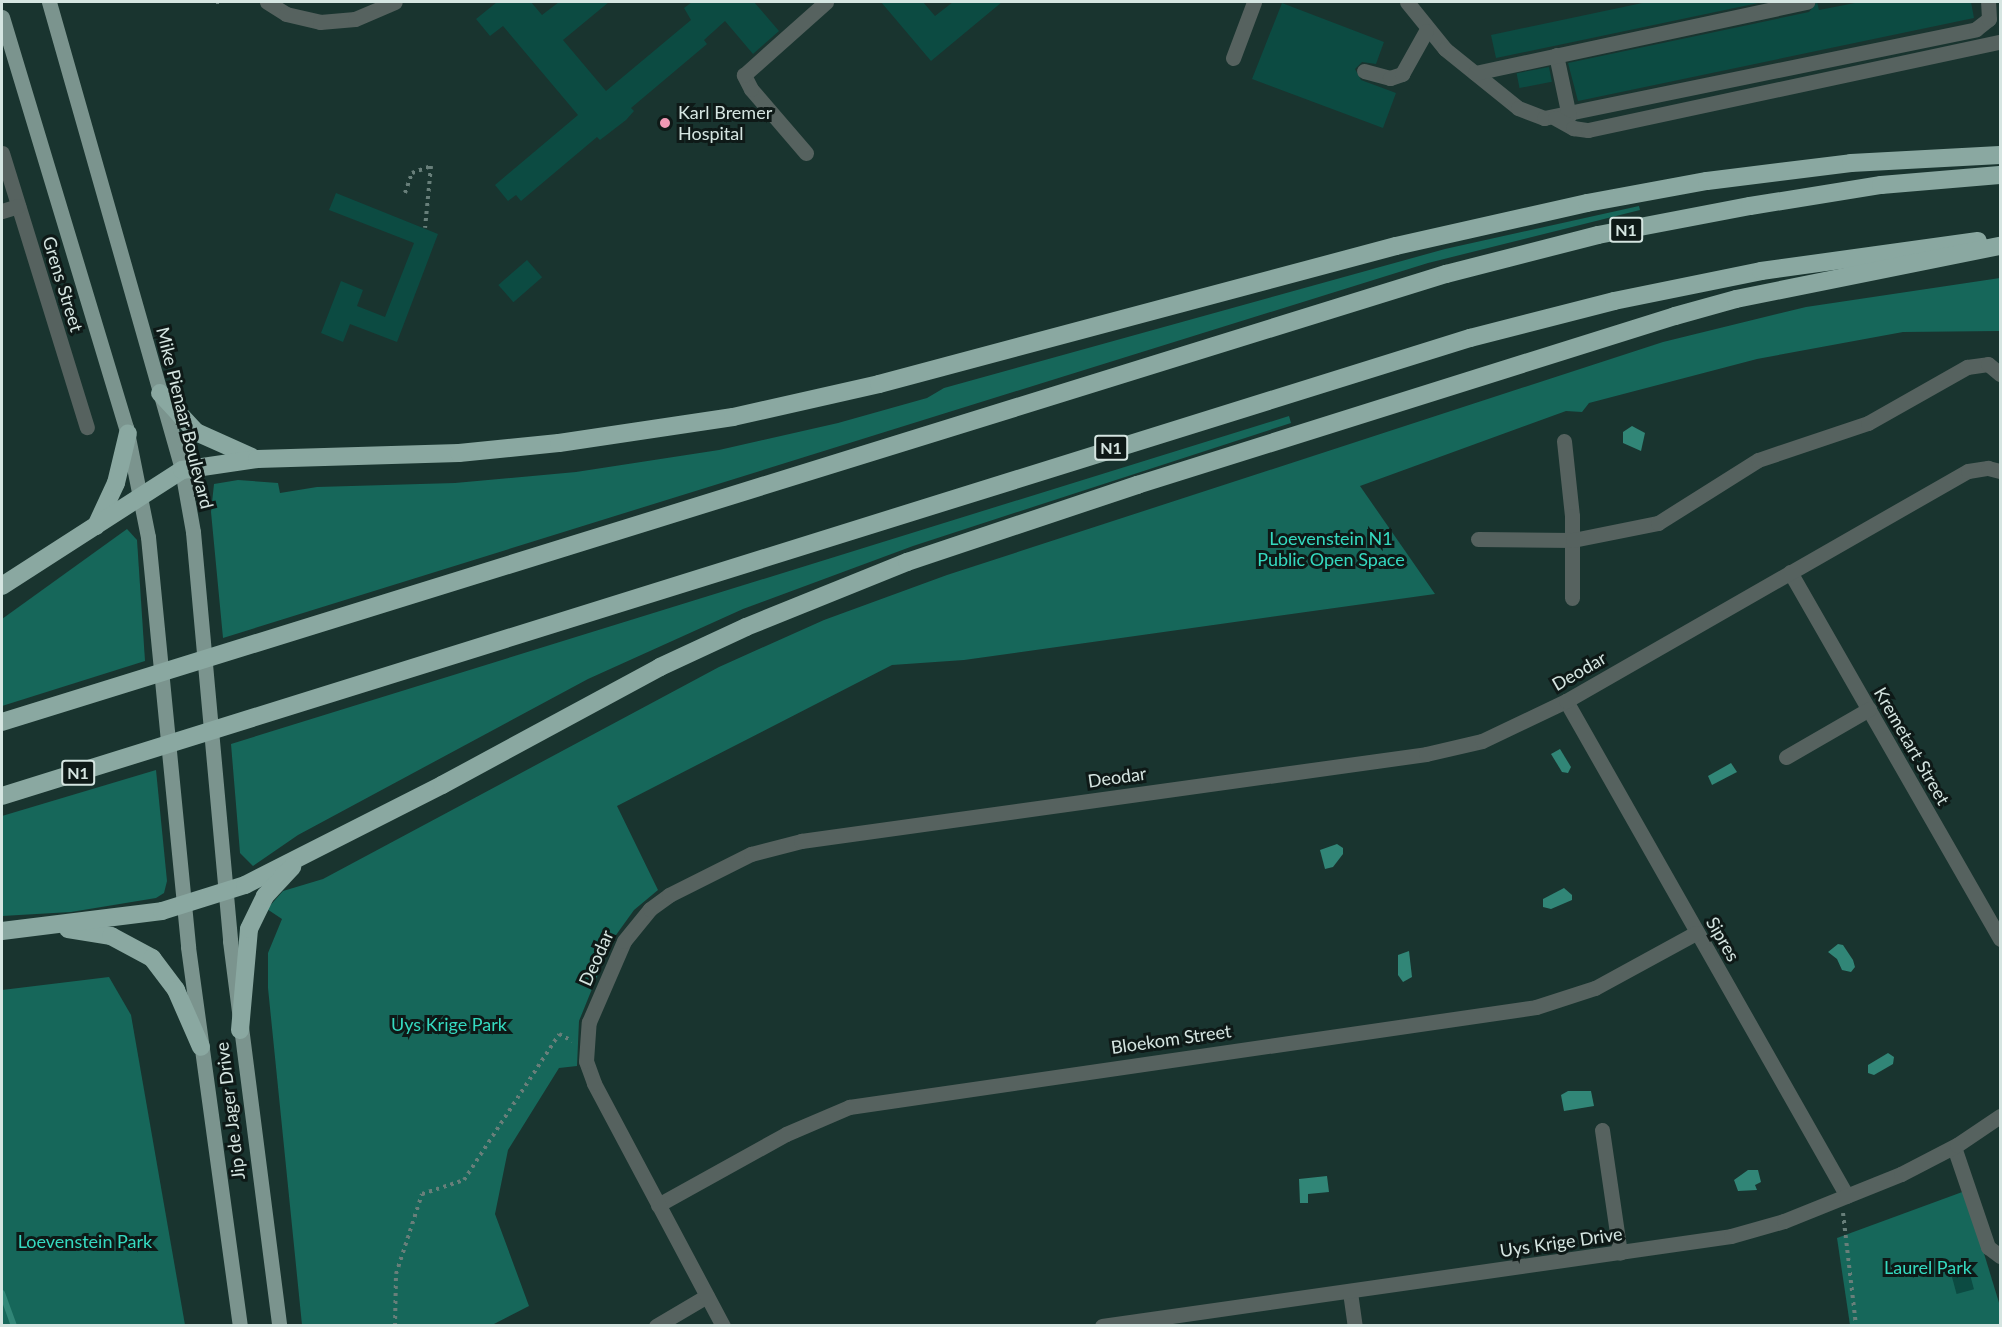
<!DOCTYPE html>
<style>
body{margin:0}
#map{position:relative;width:2002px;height:1327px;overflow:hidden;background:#19342f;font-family:Lato,sans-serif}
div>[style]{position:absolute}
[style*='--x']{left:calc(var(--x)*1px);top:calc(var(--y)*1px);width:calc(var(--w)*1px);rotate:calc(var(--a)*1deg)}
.green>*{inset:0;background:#16675a}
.water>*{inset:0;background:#318677}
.stream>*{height:6px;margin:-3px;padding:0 3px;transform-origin:3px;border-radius:3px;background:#318677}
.building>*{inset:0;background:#0c4b42;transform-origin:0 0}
.path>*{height:4px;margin-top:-2px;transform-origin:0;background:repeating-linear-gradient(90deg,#687f7a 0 3px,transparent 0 7.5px)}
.minor>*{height:15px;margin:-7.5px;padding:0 7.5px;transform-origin:7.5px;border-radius:7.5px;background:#56625f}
.major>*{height:15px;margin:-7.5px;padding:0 7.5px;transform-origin:7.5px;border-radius:7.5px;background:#7b948e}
.highway>*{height:18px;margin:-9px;padding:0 9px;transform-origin:9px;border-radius:9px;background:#8aa8a1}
.dots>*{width:16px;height:16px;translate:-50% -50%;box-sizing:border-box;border:3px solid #0e1917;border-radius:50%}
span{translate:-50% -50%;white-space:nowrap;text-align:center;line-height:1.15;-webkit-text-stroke:6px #0e1917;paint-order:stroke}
.shield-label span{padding:2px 4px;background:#0e1917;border:2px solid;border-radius:4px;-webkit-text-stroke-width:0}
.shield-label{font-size:16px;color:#d5e5e1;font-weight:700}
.poi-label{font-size:18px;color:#d5e5e1}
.left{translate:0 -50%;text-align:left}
.street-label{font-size:18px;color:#d5e5e1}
.park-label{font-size:18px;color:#35dac0}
.frame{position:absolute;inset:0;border:3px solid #d5e5e1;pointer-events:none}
</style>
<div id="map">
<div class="green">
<div style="clip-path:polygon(1639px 206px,1640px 210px,1428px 263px,223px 638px,211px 512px,214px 484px,238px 480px,278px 483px,280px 493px,317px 487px,455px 483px,576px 472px,719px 450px,838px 423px,927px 398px,944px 388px,1445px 249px)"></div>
<div style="clip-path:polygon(2000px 278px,2000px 331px,1903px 332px,1757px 359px,1589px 403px,1582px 412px,1566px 411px,1360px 486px,1435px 594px,964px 660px,892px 665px,617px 806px,658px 890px,634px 910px,611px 942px,579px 1021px,577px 1066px,559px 1068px,508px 1150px,495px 1214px,529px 1306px,492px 1325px,302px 1325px,268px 988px,268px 953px,282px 919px,267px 909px,283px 891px,323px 879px,719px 667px,824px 620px,947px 575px,1663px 342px,1806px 307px)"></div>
<div style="clip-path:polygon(1289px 416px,1291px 423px,913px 546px,743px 609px,588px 679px,298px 835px,253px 866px,240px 853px,231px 744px)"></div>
<div style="clip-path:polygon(127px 529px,137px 540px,145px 661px,2px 706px,2px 619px)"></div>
<div style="clip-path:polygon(156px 770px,167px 881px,164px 893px,156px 898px,71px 912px,2px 916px,2px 816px)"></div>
<div style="clip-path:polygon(109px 977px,131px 1015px,185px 1325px,2px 1325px,2px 990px)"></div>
<div style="clip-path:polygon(1965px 1191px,2000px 1306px,2000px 1325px,1850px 1325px,1837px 1238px)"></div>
</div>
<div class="water">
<div style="clip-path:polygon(1632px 426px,1645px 433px,1641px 451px,1623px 443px,1623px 432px)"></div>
<div style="clip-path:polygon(1560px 749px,1571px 767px,1568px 773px,1562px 772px,1551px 754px)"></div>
<div style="clip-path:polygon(1731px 763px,1737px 772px,1712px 785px,1708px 776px)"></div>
<div style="clip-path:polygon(1337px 844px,1343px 848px,1343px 854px,1333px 867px,1325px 869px,1320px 850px)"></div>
<div style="clip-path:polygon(1564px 888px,1572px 895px,1572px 900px,1551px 909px,1543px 907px,1543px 899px)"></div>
<div style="clip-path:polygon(1838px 944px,1843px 945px,1853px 960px,1855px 967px,1851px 972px,1842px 970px,1837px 959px,1828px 952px)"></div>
<div style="clip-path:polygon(1409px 951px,1412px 977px,1403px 982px,1398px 975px,1398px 955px)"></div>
<div style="clip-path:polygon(1888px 1053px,1894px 1057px,1893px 1064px,1874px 1075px,1868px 1073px,1868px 1065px)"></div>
<div style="clip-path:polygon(1568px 1091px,1591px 1091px,1594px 1106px,1564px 1111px,1561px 1095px)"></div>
<div style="clip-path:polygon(1748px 1170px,1758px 1170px,1761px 1182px,1755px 1185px,1757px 1190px,1738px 1191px,1734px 1180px)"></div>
<div style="clip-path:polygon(1327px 1176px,1329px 1192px,1308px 1194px,1308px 1203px,1300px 1203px,1299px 1179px)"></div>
</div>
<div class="stream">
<div style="--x:2;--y:1293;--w:35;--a:70"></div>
</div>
<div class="building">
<div style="clip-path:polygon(497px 2px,531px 2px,542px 15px,559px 2px,609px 2px,563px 40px,606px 91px,691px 20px,684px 8px,692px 2px,754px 2px,779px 31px,753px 54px,725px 21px,704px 40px,707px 44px,631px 108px,634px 111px,626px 120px,600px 140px,597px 137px,521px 201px,516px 195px,508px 201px,495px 185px,578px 115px,503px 26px,490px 36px,476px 19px)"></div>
<div style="clip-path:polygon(881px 2px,923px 2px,935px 16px,953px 2px,1002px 2px,931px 61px)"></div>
<div style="clip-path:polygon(1647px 2px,1763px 2px,1496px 58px,1491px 35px)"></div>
<div style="clip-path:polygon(1817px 2px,1819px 10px,1860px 2px,1971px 2px,1974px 18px,1578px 101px,1568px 63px,1809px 12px)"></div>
<div style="clip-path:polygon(1282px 3px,1384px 42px,1376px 64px,1362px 62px,1355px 69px,1361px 80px,1396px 93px,1383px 128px,1252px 79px)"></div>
<div style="left:1549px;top:67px;width:15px;height:33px;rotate:79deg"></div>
<div style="clip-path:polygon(336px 193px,438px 234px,397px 342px,350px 324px,343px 342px,321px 333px,341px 281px,363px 290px,357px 306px,385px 317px,414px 243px,329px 210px)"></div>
<div style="left:527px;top:260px;width:23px;height:38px;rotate:49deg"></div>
<div style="left:1968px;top:1267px;width:23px;height:18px;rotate:75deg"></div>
</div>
<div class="path">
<div style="--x:216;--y:2;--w:7;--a:0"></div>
<div style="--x:405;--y:193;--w:21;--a:-71"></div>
<div style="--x:412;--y:173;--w:20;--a:-20"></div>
<div style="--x:431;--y:166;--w:62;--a:95.5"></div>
<div style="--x:1843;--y:1213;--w:114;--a:83.4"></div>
<div style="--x:395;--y:1326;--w:52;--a:-88.9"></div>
<div style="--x:396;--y:1274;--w:84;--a:-72"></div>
<div style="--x:422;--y:1194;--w:44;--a:-18.4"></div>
<div style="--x:464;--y:1180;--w:174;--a:-56.9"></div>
<div style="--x:559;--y:1034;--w:15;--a:28"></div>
</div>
<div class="minor">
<div style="--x:267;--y:2;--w:22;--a:32"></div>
<div style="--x:286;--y:14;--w:35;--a:13"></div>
<div style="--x:320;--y:22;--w:35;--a:-5"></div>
<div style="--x:355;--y:19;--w:43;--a:-23"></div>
<div style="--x:1407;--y:2;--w:60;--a:51"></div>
<div style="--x:1445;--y:49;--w:94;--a:38.9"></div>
<div style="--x:1518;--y:108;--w:28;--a:21"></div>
<div style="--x:1544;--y:118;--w:441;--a:-11.6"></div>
<div style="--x:1976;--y:29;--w:16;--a:-38"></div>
<div style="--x:1989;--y:19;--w:17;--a:-93"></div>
<div style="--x:1556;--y:55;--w:62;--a:78"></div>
<div style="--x:1233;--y:58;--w:60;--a:-69.4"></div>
<div style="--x:1364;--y:71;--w:27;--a:15"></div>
<div style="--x:1390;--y:78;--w:13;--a:-18"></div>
<div style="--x:1402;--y:74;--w:49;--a:-60.8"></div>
<div style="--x:1475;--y:73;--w:340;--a:-12.1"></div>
<div style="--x:1555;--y:118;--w:21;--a:29"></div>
<div style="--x:1573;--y:128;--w:15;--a:8"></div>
<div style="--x:1588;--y:130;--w:421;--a:-12.1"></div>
<div style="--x:2;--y:153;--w:287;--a:72.8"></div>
<div style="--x:806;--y:153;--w:84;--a:-130.7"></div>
<div style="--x:751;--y:89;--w:16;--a:-117"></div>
<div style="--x:744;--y:75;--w:110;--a:-41.7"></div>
<div style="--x:2;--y:211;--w:17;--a:-17"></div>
<div style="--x:1564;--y:441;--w:75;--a:83.9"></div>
<div style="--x:1572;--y:516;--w:82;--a:90"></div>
<div style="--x:1478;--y:539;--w:95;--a:0.6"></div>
<div style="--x:1573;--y:540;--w:87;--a:-11.3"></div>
<div style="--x:1658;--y:523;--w:118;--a:-32.2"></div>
<div style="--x:1758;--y:460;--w:116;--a:-18.6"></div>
<div style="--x:1868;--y:423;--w:114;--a:-29.5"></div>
<div style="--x:1967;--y:367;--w:21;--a:-8"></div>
<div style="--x:1988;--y:364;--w:16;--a:40"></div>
<div style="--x:1790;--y:572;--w:423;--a:60.2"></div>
<div style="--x:1566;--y:701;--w:569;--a:60.42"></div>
<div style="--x:1786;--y:757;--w:96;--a:-30"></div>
<div style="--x:1602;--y:1130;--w:124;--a:81.7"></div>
<div style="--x:1954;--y:1147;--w:106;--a:71.2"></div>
<div style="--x:1988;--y:1247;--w:15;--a:37"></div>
<div style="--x:658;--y:1205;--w:146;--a:-29"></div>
<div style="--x:786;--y:1134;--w:69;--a:-23.2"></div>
<div style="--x:849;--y:1107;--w:694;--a:-8.28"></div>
<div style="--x:1536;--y:1007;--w:62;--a:-17.9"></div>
<div style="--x:1595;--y:988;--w:115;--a:-28.6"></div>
<div style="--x:1350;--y:1292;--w:34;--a:82"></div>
<div style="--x:656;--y:1326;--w:59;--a:-30.5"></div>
<div style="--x:723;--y:1326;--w:275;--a:-118"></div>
<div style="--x:594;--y:1083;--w:23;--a:-110"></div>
<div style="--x:586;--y:1061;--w:39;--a:-86"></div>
<div style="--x:589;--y:1022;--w:88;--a:-66.6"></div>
<div style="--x:624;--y:941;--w:41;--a:-50.9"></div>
<div style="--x:650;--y:909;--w:24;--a:-36"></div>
<div style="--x:669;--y:895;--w:92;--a:-26.6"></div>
<div style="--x:751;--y:854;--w:52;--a:-14.6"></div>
<div style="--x:801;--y:841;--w:631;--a:-7.92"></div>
<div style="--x:1426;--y:754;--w:57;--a:-13.1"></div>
<div style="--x:1482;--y:741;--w:93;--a:-25.5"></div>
<div style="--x:1566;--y:701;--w:463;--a:-29.8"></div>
<div style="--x:1968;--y:471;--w:20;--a:-9"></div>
<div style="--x:1988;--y:468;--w:12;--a:14"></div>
<div style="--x:1102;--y:1326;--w:635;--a:-8.14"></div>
<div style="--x:1731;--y:1236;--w:55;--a:-15.8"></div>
<div style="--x:1784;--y:1221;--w:126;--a:-21.9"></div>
<div style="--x:1901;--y:1174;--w:63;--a:-27.4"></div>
<div style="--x:1957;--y:1145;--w:52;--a:-34"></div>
</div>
<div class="major">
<div style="--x:49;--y:2;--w:487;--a:74.1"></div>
<div style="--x:182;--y:470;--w:63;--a:79.9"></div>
<div style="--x:193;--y:532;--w:411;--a:84.8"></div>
<div style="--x:230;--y:941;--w:388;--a:82.7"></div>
<div style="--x:2;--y:17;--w:428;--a:73.2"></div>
<div style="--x:126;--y:427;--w:112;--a:78.7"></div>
<div style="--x:148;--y:537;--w:412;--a:84.4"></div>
<div style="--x:188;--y:947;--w:383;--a:82.2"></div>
</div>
<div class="highway">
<div style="--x:160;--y:393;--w:53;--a:47.3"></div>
<div style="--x:196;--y:432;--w:61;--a:24.1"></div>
<div style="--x:96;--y:526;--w:47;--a:-65.1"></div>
<div style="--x:116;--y:483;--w:51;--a:-76.5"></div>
<div style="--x:2;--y:586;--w:214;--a:-32.8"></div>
<div style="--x:182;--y:470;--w:76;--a:-8.3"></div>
<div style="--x:257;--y:459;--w:202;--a:-1.7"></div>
<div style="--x:459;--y:453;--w:100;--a:-5.7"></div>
<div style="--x:559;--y:443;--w:176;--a:-8.5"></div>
<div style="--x:733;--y:417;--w:150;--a:-12.7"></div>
<div style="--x:879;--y:384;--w:535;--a:-14.95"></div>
<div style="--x:1396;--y:246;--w:196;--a:-12.7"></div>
<div style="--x:1587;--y:203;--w:122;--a:-10.4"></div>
<div style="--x:1707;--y:181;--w:145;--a:-7.1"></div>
<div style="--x:1851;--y:163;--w:149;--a:-3.1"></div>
<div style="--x:2;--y:722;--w:1512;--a:-17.24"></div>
<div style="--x:1446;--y:274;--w:157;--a:-14.4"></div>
<div style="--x:1598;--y:235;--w:155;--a:-10.8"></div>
<div style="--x:1750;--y:206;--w:133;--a:-9.1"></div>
<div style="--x:1881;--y:185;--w:119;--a:-4.8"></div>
<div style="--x:2;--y:796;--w:1538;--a:-17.33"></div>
<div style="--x:1470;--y:338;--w:149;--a:-14.4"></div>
<div style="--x:1614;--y:301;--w:150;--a:-11.5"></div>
<div style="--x:1761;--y:271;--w:219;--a:-7.9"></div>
<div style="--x:68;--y:929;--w:44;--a:9.2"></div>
<div style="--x:111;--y:936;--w:47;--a:28.2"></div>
<div style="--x:152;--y:958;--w:40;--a:53"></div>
<div style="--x:176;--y:990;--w:62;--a:66.3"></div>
<div style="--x:2;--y:931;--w:161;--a:-7.1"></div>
<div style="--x:162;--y:911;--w:87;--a:-17.4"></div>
<div style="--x:245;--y:885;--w:221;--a:-26.9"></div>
<div style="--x:442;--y:785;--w:248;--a:-28.4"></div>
<div style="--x:660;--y:667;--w:95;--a:-24.9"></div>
<div style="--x:746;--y:627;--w:174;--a:-22"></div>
<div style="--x:907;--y:562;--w:243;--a:-18.5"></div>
<div style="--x:1137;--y:485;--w:564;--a:-17.44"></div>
<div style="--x:1675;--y:316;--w:63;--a:-15.6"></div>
<div style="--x:1736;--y:299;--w:269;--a:-11.4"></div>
<div style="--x:240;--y:1030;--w:101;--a:-84.9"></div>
<div style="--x:249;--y:929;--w:37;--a:-64"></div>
<div style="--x:265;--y:896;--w:40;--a:-47"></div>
</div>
<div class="dots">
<div style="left:665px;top:123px;background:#f09ab5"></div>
</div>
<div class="shield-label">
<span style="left:1626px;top:230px">N1</span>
<span style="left:1111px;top:448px">N1</span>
<span style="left:78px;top:773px">N1</span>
</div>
<div class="poi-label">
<span class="left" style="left:678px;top:123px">Karl Bremer<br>Hospital</span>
</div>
<div class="street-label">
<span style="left:63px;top:284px;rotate:73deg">Grens Street</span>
<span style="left:185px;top:418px;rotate:76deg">Mike Pienaar Boulevard</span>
<span style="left:1579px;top:671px;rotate:-30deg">Deodar</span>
<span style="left:1912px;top:746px;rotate:60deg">Kremetart Street</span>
<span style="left:1117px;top:777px;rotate:-8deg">Deodar</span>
<span style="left:1723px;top:939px;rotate:60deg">Sipres</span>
<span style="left:596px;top:958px;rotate:-66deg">Deodar</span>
<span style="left:1171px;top:1039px;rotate:-8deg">Bloekom Street</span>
<span style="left:230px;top:1111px;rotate:-97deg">Jip de Jager Drive</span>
<span style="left:1561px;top:1242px;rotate:-8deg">Uys Krige Drive</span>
</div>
<div class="park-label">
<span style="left:1331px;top:549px">Loevenstein N1<br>Public Open Space</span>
<span style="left:449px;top:1024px">Uys Krige Park</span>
<span style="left:85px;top:1241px">Loevenstein Park</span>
<span style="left:1928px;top:1267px">Laurel Park</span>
</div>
<div class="frame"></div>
</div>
